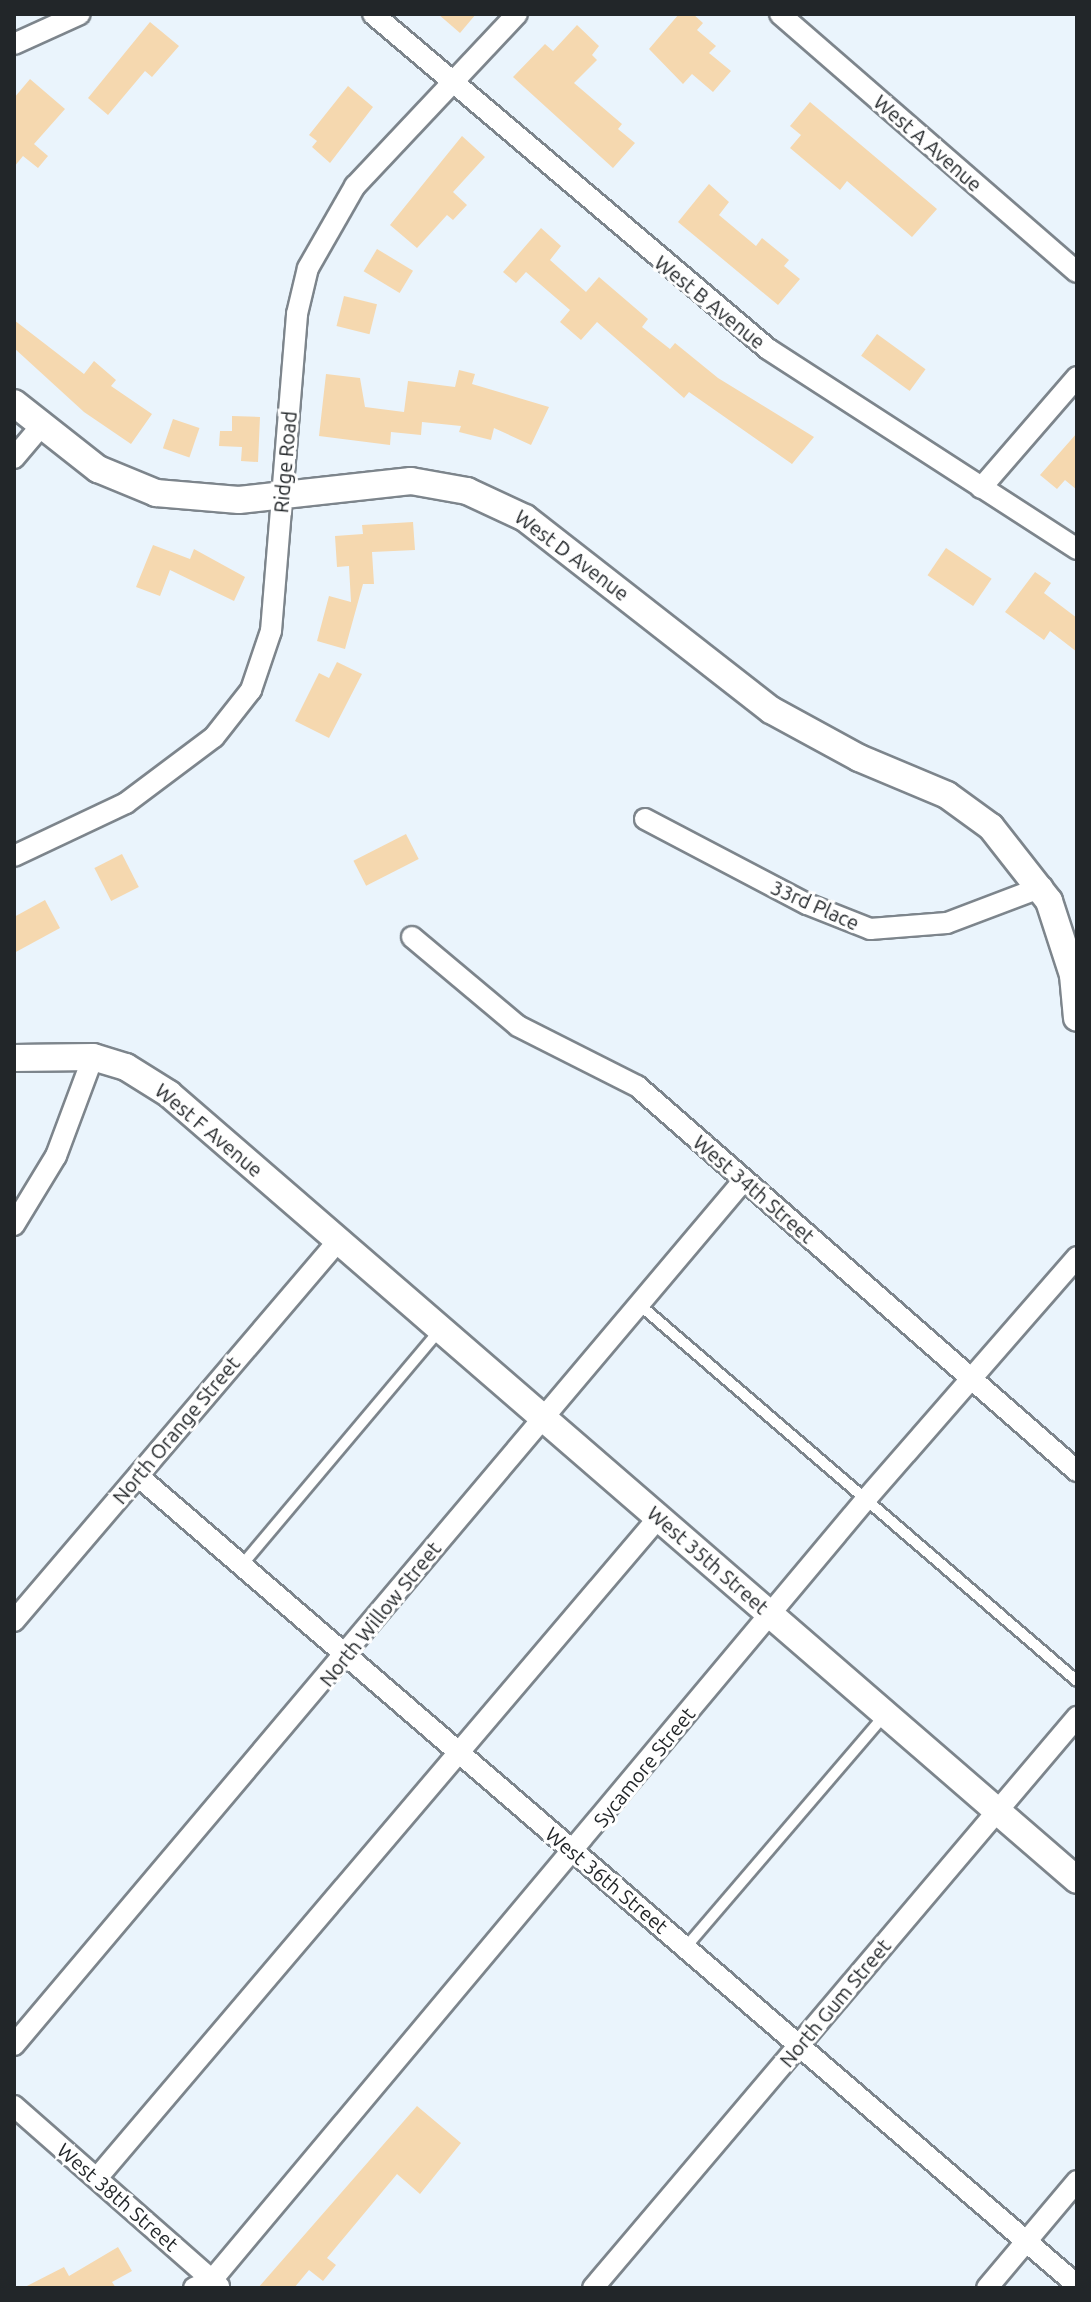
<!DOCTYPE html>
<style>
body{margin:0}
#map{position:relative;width:1091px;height:2302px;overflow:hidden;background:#eaf4fc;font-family:Ubuntu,sans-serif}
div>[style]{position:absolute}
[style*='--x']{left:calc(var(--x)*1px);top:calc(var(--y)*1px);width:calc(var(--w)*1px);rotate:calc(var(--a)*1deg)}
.building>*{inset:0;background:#f5d8af;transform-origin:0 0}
.roads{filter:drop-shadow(2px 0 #7d858c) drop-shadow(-2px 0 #7d858c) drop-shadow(0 2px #7d858c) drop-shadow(0 -2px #7d858c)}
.service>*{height:10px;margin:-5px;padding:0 5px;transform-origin:5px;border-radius:5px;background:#fff}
.minor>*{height:20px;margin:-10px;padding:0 10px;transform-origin:10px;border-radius:10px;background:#fff}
.tertiary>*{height:26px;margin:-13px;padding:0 13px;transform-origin:13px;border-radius:13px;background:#fff}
span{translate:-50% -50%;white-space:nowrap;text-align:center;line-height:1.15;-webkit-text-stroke:6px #fff;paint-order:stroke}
.street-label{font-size:20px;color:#222629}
.frame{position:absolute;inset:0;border:16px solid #222629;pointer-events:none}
</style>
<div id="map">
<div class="building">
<div style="clip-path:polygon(438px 14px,476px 14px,460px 33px)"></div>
<div style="clip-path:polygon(679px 14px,693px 14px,703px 23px,697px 30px,716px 46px,709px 53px,731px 71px,713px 92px,692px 74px,683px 84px,649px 49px)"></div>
<div style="clip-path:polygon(150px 22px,179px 46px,152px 77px,145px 71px,108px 115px,88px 98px)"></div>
<div style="clip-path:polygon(577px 25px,599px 46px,592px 55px,597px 60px,574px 83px,622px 124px,618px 129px,635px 143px,613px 168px,513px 77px,545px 44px,553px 51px)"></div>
<div style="clip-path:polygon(30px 79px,65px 109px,34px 144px,48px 156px,38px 168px,23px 156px,14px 167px,14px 98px)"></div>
<div style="clip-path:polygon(348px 86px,373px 107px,330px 163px,312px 147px,317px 141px,309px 135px)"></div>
<div style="clip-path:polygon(810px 102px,937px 209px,912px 237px,847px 181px,840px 190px,790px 148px,801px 135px,790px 126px)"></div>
<div style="clip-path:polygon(462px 136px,485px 157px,453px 192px,467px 205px,453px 220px,447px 215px,417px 248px,390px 225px)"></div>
<div style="clip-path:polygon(709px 184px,729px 202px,719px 215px,756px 246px,762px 238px,789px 260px,784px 266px,800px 279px,778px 305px,678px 222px)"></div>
<div style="clip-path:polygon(541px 228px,561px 246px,550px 260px,586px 292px,599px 277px,648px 319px,642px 327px,670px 349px,675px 343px,718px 378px,814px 437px,792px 464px,689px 392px,684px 398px,597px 322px,581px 340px,560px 322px,570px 310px,526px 272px,516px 283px,503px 272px)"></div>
<div style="left:377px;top:249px;width:42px;height:26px;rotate:31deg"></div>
<div style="left:344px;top:296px;width:34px;height:31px;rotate:14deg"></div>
<div style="clip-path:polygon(14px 320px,84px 374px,94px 361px,116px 380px,111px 386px,152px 414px,131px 444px,84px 412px,14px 348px)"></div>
<div style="left:877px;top:334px;width:60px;height:27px;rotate:36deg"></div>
<div style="clip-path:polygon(459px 370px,475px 374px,472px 384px,549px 407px,531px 445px,494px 428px,491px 440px,459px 432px,461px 426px,422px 422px,421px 435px,391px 432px,390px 445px,319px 436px,326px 374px,360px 378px,365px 407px,404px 412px,408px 381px,455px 387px)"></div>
<div style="clip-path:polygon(232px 416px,260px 417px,258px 462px,241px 461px,242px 447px,219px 446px,220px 431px,232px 431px)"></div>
<div style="left:173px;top:419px;width:28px;height:31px;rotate:19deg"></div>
<div style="clip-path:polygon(1077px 433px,1077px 490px,1065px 480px,1057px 489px,1040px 475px)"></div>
<div style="clip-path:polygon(413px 522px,415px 550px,372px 552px,374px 584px,363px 584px,345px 649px,317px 641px,329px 596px,351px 602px,349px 566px,337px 567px,335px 536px,363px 534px,362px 525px)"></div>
<div style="clip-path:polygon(153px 545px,190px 559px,194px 549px,245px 577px,234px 601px,170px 570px,160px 596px,136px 587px)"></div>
<div style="left:946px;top:548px;width:55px;height:33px;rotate:34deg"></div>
<div style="clip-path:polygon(1035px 572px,1051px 583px,1044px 593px,1077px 618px,1077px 652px,1050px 631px,1044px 640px,1005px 612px)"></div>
<div style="clip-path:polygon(337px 662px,362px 674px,329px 738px,295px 721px,319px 673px,329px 678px)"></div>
<div style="left:406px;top:834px;width:28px;height:59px;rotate:63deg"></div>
<div style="left:122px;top:854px;width:37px;height:31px;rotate:63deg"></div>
<div style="clip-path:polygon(45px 900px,60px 928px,14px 953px,14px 917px)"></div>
<div style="clip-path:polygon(417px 2106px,461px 2143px,420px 2194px,397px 2174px,327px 2258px,336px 2265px,323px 2281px,309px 2270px,294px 2288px,258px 2288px)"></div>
<div style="clip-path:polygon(118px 2247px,132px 2271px,112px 2282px,116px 2288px,23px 2288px,64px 2267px,69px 2276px)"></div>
</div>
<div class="roads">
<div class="service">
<div style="--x:641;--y:1306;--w:575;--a:40.7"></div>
<div style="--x:242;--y:1565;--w:307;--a:-49.9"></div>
<div style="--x:686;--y:1947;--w:306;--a:-49.4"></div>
</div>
<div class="minor">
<div style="--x:373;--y:14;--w:518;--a:40.3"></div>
<div style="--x:768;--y:349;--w:368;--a:32.9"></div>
<div style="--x:780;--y:14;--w:393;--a:41"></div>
<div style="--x:14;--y:44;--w:72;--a:-24.4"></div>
<div style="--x:14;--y:458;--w:42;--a:-49.8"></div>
<div style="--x:981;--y:488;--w:147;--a:-49.1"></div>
<div style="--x:645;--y:819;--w:183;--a:27.7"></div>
<div style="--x:807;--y:904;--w:68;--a:21.6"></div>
<div style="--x:870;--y:929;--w:77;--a:-4.5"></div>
<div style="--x:947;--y:923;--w:102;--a:-20.8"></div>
<div style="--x:14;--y:856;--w:124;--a:-25.3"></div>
<div style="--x:126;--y:803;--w:110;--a:-36.9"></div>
<div style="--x:214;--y:737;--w:60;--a:-51.8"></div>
<div style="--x:251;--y:690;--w:62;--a:-71.3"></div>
<div style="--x:271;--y:631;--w:318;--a:-85.3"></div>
<div style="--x:297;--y:314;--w:47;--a:-76.6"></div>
<div style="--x:308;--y:268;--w:95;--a:-60.2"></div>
<div style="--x:355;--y:186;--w:236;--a:-46.7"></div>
<div style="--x:412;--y:937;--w:138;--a:40"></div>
<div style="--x:518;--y:1026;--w:133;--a:26.8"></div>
<div style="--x:637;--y:1086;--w:585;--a:41.19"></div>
<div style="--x:14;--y:1225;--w:81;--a:-58.7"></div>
<div style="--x:56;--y:1156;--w:106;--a:-69.5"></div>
<div style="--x:138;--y:1476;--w:1239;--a:40.75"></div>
<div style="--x:14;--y:1621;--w:501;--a:-49.54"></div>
<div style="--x:14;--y:2045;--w:1132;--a:-49.84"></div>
<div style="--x:14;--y:2106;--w:273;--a:41.3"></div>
<div style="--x:97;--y:2178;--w:868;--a:-49.63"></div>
<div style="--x:194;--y:2288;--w:20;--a:-24"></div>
<div style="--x:212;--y:2280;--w:1020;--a:-50.05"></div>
<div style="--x:867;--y:1498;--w:320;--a:-48.9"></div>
<div style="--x:593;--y:2288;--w:749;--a:-49.71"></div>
<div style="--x:987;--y:2288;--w:140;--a:-49.9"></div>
</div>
<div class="tertiary">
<div style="--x:14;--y:403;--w:107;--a:38.2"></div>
<div style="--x:98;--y:469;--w:63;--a:22.5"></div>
<div style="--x:156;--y:493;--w:83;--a:4.8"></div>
<div style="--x:239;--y:500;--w:173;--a:-6.3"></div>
<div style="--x:411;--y:481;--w:57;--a:10.1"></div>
<div style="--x:467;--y:491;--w:64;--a:25"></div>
<div style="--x:525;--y:518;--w:312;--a:38"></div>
<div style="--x:771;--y:710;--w:100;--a:28.6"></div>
<div style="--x:859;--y:758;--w:95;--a:22.8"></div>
<div style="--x:947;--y:795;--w:54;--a:36"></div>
<div style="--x:991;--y:827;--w:94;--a:51.9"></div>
<div style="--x:1049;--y:901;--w:78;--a:72"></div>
<div style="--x:1073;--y:975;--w:43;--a:84.7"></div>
<div style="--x:14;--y:1058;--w:79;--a:-0.7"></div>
<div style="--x:93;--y:1057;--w:34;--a:17"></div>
<div style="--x:126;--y:1067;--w:51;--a:32.1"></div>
<div style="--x:169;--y:1094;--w:1201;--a:40.88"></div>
</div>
</div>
<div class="street-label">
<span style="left:928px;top:143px;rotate:41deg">West A Avenue</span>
<span style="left:710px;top:302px;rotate:39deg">West B Avenue</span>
<span style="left:285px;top:462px;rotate:-85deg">Ridge Road</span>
<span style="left:572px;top:555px;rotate:37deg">West D Avenue</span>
<span style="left:815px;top:905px;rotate:24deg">33rd Place</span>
<span style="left:209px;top:1130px;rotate:40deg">West F Avenue</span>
<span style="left:754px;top:1189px;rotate:41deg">West 34th Street</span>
<span style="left:176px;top:1430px;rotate:-50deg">North Orange Street</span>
<span style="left:708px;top:1560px;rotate:41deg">West 35th Street</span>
<span style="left:380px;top:1614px;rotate:-51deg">North Willow Street</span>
<span style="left:644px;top:1767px;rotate:-51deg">Sycamore Street</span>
<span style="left:607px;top:1880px;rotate:40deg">West 36th Street</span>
<span style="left:835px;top:2003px;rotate:-50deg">North Gum Street</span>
<span style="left:118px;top:2197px;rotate:41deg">West 38th Street</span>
</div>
<div class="frame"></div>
</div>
